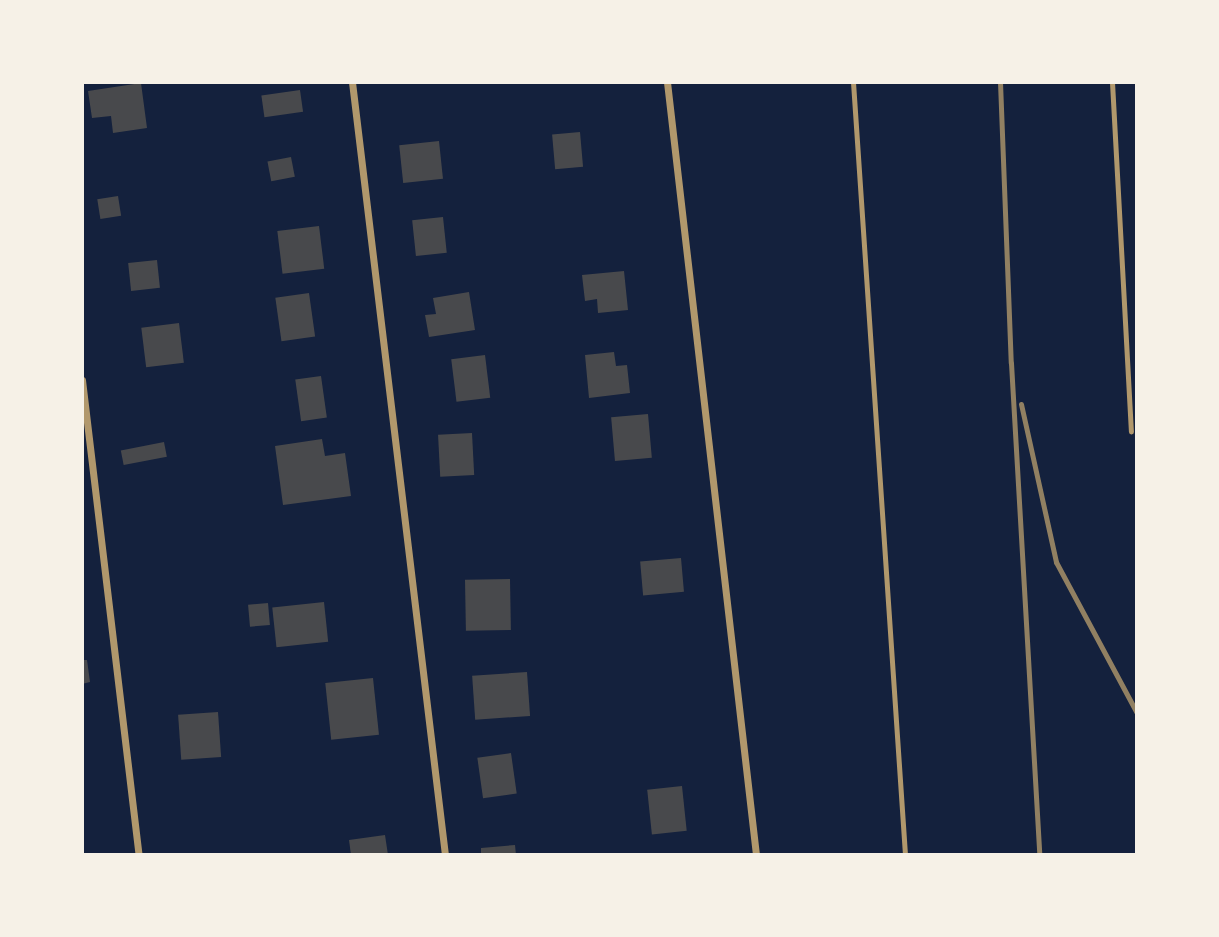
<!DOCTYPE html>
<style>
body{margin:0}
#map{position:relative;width:1219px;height:937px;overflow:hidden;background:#14213d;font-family:Arial,sans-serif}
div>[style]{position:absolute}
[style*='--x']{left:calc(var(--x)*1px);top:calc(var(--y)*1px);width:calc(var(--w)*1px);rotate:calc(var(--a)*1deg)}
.building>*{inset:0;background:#48494c;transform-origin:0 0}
.service>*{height:5px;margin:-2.5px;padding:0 2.5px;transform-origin:2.5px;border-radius:2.5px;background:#b1986c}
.minor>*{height:7px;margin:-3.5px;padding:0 3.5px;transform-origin:3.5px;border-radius:3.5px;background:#b1986c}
.rail>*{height:5px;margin:-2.5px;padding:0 2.5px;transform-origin:2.5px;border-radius:2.5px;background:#918062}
span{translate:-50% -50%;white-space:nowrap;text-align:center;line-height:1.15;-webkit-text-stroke:7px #f6f1e7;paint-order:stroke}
.frame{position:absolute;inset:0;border:84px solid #f6f1e7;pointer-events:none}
</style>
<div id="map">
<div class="building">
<div style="clip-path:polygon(141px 83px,147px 128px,113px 133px,111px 116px,92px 118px,88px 91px)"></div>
<div style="left:300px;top:90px;width:22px;height:39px;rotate:82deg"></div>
<div style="left:580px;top:132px;width:35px;height:28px;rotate:85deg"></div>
<div style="left:439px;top:141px;width:38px;height:40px;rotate:84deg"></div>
<div style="left:291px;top:157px;width:20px;height:24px;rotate:79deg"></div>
<div style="left:118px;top:196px;width:20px;height:21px;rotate:81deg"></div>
<div style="left:443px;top:217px;width:36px;height:31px;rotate:84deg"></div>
<div style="left:319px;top:226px;width:43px;height:42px;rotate:83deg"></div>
<div style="left:157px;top:260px;width:28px;height:29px;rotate:84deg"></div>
<div style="clip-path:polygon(624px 271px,628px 310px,598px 313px,597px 299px,585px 301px,582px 275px)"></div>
<div style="clip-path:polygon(469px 292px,475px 330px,429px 337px,425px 315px,436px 314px,433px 298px)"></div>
<div style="left:309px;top:293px;width:44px;height:34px;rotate:82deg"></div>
<div style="left:179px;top:323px;width:40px;height:38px;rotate:83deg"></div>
<div style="clip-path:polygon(614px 352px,616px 366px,627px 365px,630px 393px,589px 398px,585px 355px)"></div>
<div style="left:485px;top:355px;width:43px;height:34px;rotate:83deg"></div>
<div style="left:321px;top:376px;width:42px;height:26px;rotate:82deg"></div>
<div style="left:648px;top:414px;width:44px;height:37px;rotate:85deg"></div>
<div style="left:472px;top:433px;width:42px;height:34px;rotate:87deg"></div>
<div style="clip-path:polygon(322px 439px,325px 456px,345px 453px,351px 496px,283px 505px,275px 446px)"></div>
<div style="left:164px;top:442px;width:15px;height:44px;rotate:79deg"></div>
<div style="left:681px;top:558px;width:34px;height:41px;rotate:85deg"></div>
<div style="left:510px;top:579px;width:51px;height:45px;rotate:89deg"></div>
<div style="left:324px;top:602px;width:40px;height:52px;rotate:84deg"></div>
<div style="left:268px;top:603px;width:22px;height:20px;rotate:85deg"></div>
<div style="clip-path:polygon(82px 660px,87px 660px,90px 682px,82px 684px)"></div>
<div style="left:527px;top:672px;width:44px;height:55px;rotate:86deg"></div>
<div style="left:373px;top:678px;width:57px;height:48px;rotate:84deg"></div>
<div style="left:218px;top:712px;width:45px;height:40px;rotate:86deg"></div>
<div style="left:511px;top:753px;width:41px;height:34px;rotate:82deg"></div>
<div style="left:682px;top:786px;width:45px;height:35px;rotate:84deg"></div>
<div style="clip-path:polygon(385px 835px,388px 855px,351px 855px,349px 840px)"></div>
<div style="clip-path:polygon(515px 845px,516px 855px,481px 855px,481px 848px)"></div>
</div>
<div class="service">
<div style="--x:853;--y:82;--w:775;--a:86.15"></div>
<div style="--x:1112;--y:82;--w:350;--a:86.9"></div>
</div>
<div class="minor">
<div style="--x:352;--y:82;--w:779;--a:83.14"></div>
<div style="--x:667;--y:82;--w:778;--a:83.43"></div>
<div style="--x:82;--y:380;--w:478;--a:83.2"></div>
</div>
<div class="rail">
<div style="--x:1000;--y:82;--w:281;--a:87.8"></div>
<div style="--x:1011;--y:363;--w:493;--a:86.7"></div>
<div style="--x:1021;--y:404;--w:162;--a:77.5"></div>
<div style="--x:1056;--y:562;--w:171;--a:61.8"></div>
</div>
<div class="frame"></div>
</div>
